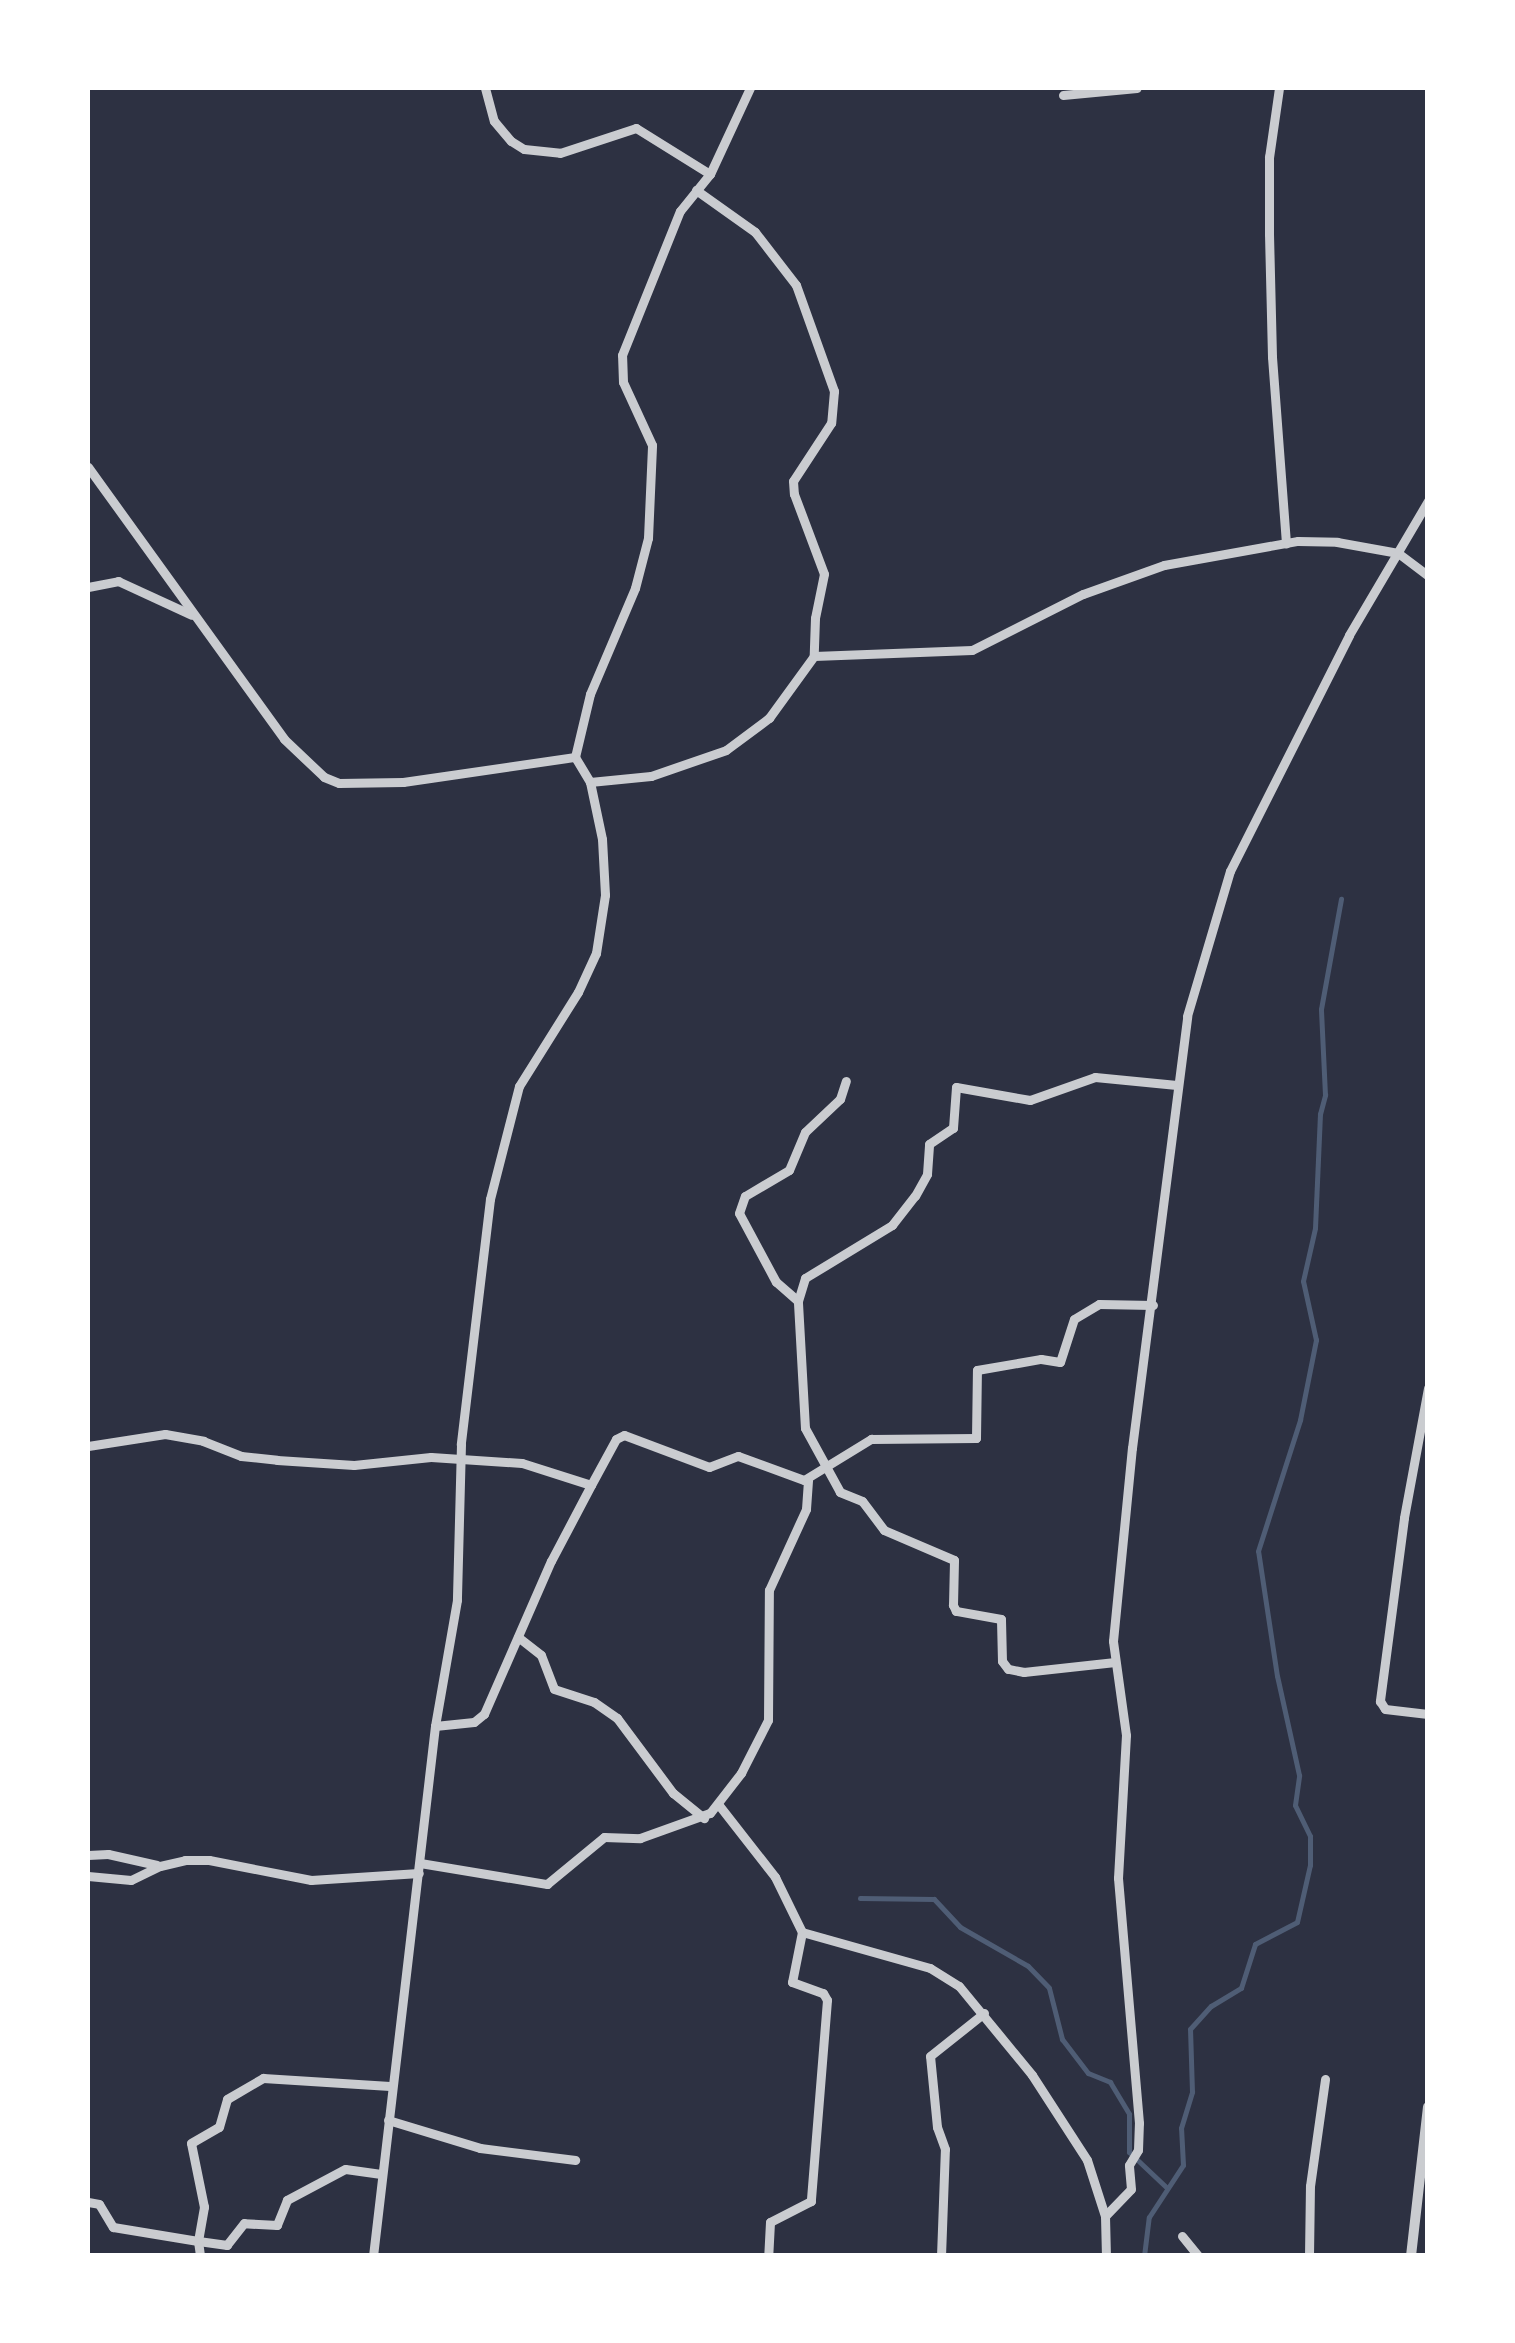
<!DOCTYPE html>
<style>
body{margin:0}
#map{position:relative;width:1515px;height:2343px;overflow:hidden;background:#2d3142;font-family:"Playfair Display",serif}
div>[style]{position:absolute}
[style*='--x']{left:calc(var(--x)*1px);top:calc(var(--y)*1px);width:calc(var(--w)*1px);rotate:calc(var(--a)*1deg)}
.stream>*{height:5px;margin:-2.5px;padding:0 2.5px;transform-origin:2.5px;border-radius:2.5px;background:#4f5d75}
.minor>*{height:9px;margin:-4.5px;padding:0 4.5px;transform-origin:4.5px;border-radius:4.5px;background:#caccd0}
.tertiary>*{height:10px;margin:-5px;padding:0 5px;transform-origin:5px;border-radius:5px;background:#caccd0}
span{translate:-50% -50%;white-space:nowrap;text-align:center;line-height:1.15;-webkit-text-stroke:10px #fff;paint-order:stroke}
.frame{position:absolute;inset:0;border:90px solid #fff;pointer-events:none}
</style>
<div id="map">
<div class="stream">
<div style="--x:860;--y:1898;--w:74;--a:0.8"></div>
<div style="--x:934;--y:1899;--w:38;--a:47"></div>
<div style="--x:960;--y:1927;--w:78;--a:29.8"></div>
<div style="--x:1028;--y:1966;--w:30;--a:46"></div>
<div style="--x:1049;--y:1988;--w:53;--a:75.7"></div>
<div style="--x:1062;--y:2039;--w:43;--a:52.6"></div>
<div style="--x:1088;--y:2073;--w:24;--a:22"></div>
<div style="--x:1110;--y:2082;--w:37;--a:59"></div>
<div style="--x:1129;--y:2114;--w:38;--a:90"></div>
<div style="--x:1129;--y:2152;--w:51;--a:43.4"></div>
<div style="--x:1144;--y:2256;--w:39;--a:-83"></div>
<div style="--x:1149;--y:2217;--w:62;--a:-56.8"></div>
<div style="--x:1183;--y:2165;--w:37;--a:-93"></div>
<div style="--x:1181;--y:2128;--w:38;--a:-73"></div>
<div style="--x:1192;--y:2092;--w:63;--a:-91.8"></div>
<div style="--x:1190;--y:2029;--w:31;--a:-48"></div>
<div style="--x:1211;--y:2006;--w:35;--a:-31"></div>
<div style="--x:1241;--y:1988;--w:46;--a:-72.3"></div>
<div style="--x:1255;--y:1944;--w:47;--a:-27.6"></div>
<div style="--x:1297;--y:1922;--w:58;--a:-77.2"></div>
<div style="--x:1310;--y:1865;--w:29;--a:-90"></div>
<div style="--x:1310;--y:1836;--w:34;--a:-116"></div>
<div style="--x:1295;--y:1805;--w:30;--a:-82"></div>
<div style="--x:1299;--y:1775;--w:101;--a:-102.5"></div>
<div style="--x:1277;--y:1676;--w:126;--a:-98.6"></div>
<div style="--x:1258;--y:1551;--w:138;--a:-72.2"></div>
<div style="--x:1300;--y:1420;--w:82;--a:-78.7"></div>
<div style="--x:1316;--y:1340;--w:60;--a:-102.4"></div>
<div style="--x:1303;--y:1281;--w:54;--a:-77.2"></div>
<div style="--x:1315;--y:1228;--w:114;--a:-87.5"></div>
<div style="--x:1320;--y:1114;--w:20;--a:-75"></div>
<div style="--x:1325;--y:1095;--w:86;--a:-92.7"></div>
<div style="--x:1321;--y:1009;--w:112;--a:-79.7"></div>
</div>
<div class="minor">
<div style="--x:485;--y:88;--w:34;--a:75"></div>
<div style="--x:494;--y:121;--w:26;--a:50"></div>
<div style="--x:511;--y:141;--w:15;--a:32"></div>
<div style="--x:524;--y:149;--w:36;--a:6"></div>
<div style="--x:560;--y:153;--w:80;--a:-18.2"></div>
<div style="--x:636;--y:128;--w:87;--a:31.9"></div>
<div style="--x:1279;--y:88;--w:70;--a:98.2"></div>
<div style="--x:1269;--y:157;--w:77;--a:90"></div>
<div style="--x:1269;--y:234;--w:123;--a:88.6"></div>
<div style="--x:1272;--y:357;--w:187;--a:85.7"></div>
<div style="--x:1063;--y:95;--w:74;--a:-5.4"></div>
<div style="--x:696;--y:190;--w:72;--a:35.4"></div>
<div style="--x:755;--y:232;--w:67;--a:52.3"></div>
<div style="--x:796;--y:285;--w:113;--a:70.3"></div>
<div style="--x:834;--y:391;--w:32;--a:95"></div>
<div style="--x:831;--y:423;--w:69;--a:123.2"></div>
<div style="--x:793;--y:481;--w:13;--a:86"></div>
<div style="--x:794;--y:494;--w:85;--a:69.4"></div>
<div style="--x:824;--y:574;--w:45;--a:101.6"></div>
<div style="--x:815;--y:618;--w:38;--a:92"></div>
<div style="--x:88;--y:467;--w:335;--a:54.2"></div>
<div style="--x:284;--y:739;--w:55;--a:43.5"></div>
<div style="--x:324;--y:777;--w:16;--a:22"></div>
<div style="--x:339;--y:783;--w:64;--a:-0.9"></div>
<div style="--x:403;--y:782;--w:174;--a:-8.3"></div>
<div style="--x:575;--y:757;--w:29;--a:59"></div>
<div style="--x:590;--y:782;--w:58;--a:78.1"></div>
<div style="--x:602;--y:839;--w:56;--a:86.9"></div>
<div style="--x:605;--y:895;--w:59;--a:98.8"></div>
<div style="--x:596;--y:953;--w:43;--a:114.8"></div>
<div style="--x:578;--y:992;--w:111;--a:122.1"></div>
<div style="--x:519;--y:1086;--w:117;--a:104.4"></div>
<div style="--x:490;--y:1199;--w:247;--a:96.8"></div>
<div style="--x:461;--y:1444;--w:156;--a:91.5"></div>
<div style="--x:457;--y:1600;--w:128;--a:99.9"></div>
<div style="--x:435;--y:1726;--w:534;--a:96.67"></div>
<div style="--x:88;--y:587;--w:31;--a:-11"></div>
<div style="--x:118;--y:581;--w:81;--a:24.7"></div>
<div style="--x:575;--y:757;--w:65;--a:-76.6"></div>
<div style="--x:590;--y:694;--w:115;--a:-67"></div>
<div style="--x:635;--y:588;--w:52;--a:-75.4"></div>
<div style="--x:648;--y:538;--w:93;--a:-87.5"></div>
<div style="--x:652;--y:445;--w:69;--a:-114.7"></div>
<div style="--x:623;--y:382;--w:27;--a:-92"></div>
<div style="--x:622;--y:355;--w:155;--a:-68.1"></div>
<div style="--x:680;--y:211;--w:48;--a:-51"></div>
<div style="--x:710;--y:174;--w:95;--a:-65.1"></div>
<div style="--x:590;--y:782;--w:61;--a:-5.6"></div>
<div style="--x:651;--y:776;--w:79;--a:-19.1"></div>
<div style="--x:726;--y:750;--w:54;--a:-36.7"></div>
<div style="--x:769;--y:718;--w:77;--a:-54"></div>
<div style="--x:814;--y:656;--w:158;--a:-2.2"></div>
<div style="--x:972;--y:650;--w:124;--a:-26.8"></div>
<div style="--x:1083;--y:594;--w:86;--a:-19.7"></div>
<div style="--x:1164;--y:565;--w:136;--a:-10.2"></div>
<div style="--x:1298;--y:541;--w:39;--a:1"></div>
<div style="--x:1337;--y:542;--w:62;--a:10.2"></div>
<div style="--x:1398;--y:553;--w:38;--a:37"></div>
<div style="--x:798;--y:1301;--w:29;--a:-139"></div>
<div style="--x:776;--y:1282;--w:78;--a:-118.2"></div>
<div style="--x:739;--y:1213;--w:18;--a:-71"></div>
<div style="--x:745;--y:1196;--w:51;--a:-30.6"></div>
<div style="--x:789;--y:1170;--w:41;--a:-67.2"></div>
<div style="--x:805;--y:1132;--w:48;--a:-43.3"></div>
<div style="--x:840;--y:1099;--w:19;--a:-72"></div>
<div style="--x:1428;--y:1388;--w:132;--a:100.5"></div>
<div style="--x:1404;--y:1518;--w:185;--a:97.5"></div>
<div style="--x:1380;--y:1701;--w:9;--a:58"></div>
<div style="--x:1385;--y:1709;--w:43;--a:6.6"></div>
<div style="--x:88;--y:1446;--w:78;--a:-8.9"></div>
<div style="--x:165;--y:1434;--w:39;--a:10"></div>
<div style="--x:203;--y:1441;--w:41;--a:21.5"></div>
<div style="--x:241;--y:1456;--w:36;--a:6"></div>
<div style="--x:277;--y:1460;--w:77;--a:3.7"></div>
<div style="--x:354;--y:1465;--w:77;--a:-5.9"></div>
<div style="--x:431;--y:1457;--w:91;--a:3.8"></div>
<div style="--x:522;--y:1463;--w:72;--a:17.7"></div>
<div style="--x:591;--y:1485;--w:52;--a:-61.5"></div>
<div style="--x:616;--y:1439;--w:9;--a:-27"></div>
<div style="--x:624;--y:1435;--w:91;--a:20.6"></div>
<div style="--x:709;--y:1467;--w:31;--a:-21"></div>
<div style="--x:738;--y:1456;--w:70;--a:20"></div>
<div style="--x:804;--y:1480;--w:79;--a:-31.5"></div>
<div style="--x:871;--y:1439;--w:105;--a:-0.5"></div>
<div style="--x:976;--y:1438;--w:68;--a:-89.2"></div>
<div style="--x:977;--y:1370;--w:65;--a:-9.8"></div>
<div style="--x:1041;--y:1359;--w:19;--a:9"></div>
<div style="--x:1060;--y:1362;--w:45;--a:-72"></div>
<div style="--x:1074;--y:1319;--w:29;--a:-31"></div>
<div style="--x:1099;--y:1304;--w:54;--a:1.1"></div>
<div style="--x:518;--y:1637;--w:29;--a:38"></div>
<div style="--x:541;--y:1655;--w:36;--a:69"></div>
<div style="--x:554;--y:1689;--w:42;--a:18"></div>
<div style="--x:594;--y:1702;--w:28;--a:35"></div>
<div style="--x:617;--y:1718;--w:94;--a:53.3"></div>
<div style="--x:673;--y:1793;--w:40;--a:39"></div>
<div style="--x:1115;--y:1662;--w:92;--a:173.7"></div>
<div style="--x:1024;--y:1672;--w:16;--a:-169"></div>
<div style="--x:1008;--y:1669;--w:10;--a:-127"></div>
<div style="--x:1002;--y:1661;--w:42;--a:-91.4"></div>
<div style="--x:1001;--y:1619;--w:46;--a:-169.9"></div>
<div style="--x:956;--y:1611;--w:7;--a:-117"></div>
<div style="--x:953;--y:1605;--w:45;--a:-88.7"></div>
<div style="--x:954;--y:1560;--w:76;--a:-156.8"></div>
<div style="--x:884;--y:1530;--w:36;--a:-127"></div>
<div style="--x:862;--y:1501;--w:24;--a:-158"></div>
<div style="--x:840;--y:1492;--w:73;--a:-118.7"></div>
<div style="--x:805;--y:1428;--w:127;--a:-93.2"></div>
<div style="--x:798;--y:1301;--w:24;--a:-73"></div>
<div style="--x:805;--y:1278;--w:102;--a:-31.3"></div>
<div style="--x:892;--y:1225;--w:37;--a:-52"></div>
<div style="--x:915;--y:1196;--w:25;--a:-61"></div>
<div style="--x:927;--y:1174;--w:30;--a:-86"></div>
<div style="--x:929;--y:1144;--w:29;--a:-34"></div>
<div style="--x:953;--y:1128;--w:41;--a:-85.8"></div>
<div style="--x:956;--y:1087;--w:75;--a:10"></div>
<div style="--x:1030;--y:1100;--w:69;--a:-19.5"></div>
<div style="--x:1095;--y:1077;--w:82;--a:5.6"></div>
<div style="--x:435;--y:1726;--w:39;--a:-6"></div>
<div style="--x:474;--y:1722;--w:13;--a:-39"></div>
<div style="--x:484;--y:1714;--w:167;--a:-66.4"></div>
<div style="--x:551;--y:1561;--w:86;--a:-62.2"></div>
<div style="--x:718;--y:1804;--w:93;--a:52"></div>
<div style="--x:775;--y:1877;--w:61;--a:63.9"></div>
<div style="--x:802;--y:1932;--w:51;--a:101.3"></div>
<div style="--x:792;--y:1982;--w:33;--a:20"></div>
<div style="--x:823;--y:1993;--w:8;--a:60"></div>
<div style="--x:827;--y:2000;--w:202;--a:94.6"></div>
<div style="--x:811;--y:2201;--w:46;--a:152.9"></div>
<div style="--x:770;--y:2222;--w:34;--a:93"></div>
<div style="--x:88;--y:1855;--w:20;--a:-3"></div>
<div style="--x:108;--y:1854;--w:50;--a:12.7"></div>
<div style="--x:420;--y:1863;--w:129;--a:9.4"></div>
<div style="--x:547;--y:1884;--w:74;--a:-39.5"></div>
<div style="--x:604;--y:1837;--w:36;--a:2"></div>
<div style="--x:640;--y:1838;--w:74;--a:-19.7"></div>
<div style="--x:710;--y:1813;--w:51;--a:-52.2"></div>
<div style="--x:741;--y:1773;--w:59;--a:-63"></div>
<div style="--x:768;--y:1720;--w:130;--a:-89.6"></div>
<div style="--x:769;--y:1590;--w:89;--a:-65.4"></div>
<div style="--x:806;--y:1509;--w:29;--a:-86"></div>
<div style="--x:88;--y:1876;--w:43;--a:5.3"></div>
<div style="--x:131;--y:1880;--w:32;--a:-26"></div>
<div style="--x:160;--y:1866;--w:26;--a:-13"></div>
<div style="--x:185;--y:1860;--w:24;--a:0"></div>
<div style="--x:209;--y:1860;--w:104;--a:11.1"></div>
<div style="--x:311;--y:1880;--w:108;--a:-3.7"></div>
<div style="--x:802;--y:1932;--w:133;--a:15.7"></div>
<div style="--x:930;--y:1968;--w:34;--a:32"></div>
<div style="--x:959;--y:1986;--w:115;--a:50.6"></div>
<div style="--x:1032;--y:2075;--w:101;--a:57.1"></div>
<div style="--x:1087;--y:2160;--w:59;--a:72.2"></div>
<div style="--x:1105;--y:2216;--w:40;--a:88.6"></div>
<div style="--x:388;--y:2120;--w:96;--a:16.9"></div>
<div style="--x:480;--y:2148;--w:96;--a:7.2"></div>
<div style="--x:381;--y:2174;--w:36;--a:-172"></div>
<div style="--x:345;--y:2169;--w:66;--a:151.9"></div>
<div style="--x:287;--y:2200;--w:27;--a:112"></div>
<div style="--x:277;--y:2225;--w:33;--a:-177"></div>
<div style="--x:244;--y:2223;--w:28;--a:128"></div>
<div style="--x:227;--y:2245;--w:29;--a:-172"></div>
<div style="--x:198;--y:2241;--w:35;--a:-80"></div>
<div style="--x:204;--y:2207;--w:65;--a:-101.5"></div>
<div style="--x:191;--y:2143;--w:32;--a:-30"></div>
<div style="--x:219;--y:2127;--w:29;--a:-74"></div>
<div style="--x:227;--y:2099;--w:42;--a:-30.3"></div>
<div style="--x:263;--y:2078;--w:127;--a:3.6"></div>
<div style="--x:88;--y:2202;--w:11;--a:10"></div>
<div style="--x:99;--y:2204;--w:27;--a:59"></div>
<div style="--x:113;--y:2227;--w:86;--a:9.4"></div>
<div style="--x:198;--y:2241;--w:15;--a:82"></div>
<div style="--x:1105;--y:2216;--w:37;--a:-46"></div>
<div style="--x:1131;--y:2189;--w:24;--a:-95"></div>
<div style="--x:1129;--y:2165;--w:17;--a:-59"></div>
<div style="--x:1138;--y:2150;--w:27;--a:-88"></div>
<div style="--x:1139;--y:2123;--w:246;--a:-94.9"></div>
<div style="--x:1118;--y:1878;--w:143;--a:-86.8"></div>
<div style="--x:1126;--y:1735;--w:95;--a:-97.9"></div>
<div style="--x:1113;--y:1641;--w:194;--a:-84.4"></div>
<div style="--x:1132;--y:1448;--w:435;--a:-82.7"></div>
<div style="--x:1187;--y:1016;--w:151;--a:-73.5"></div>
<div style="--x:1230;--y:871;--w:264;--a:-63.2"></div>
<div style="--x:1349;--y:635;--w:156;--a:-59.5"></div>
<div style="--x:1182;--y:2236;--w:26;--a:51"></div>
<div style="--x:941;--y:2256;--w:107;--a:-87.9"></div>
<div style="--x:945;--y:2149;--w:23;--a:-110"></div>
<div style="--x:937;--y:2127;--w:71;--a:-95.6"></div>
<div style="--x:930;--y:2056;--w:69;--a:-38.5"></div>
<div style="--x:1309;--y:2256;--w:70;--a:-89.2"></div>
<div style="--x:1310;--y:2186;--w:108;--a:-82"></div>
</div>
<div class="tertiary">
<div style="--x:1411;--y:2256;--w:150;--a:-83.5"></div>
</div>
<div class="frame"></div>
</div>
